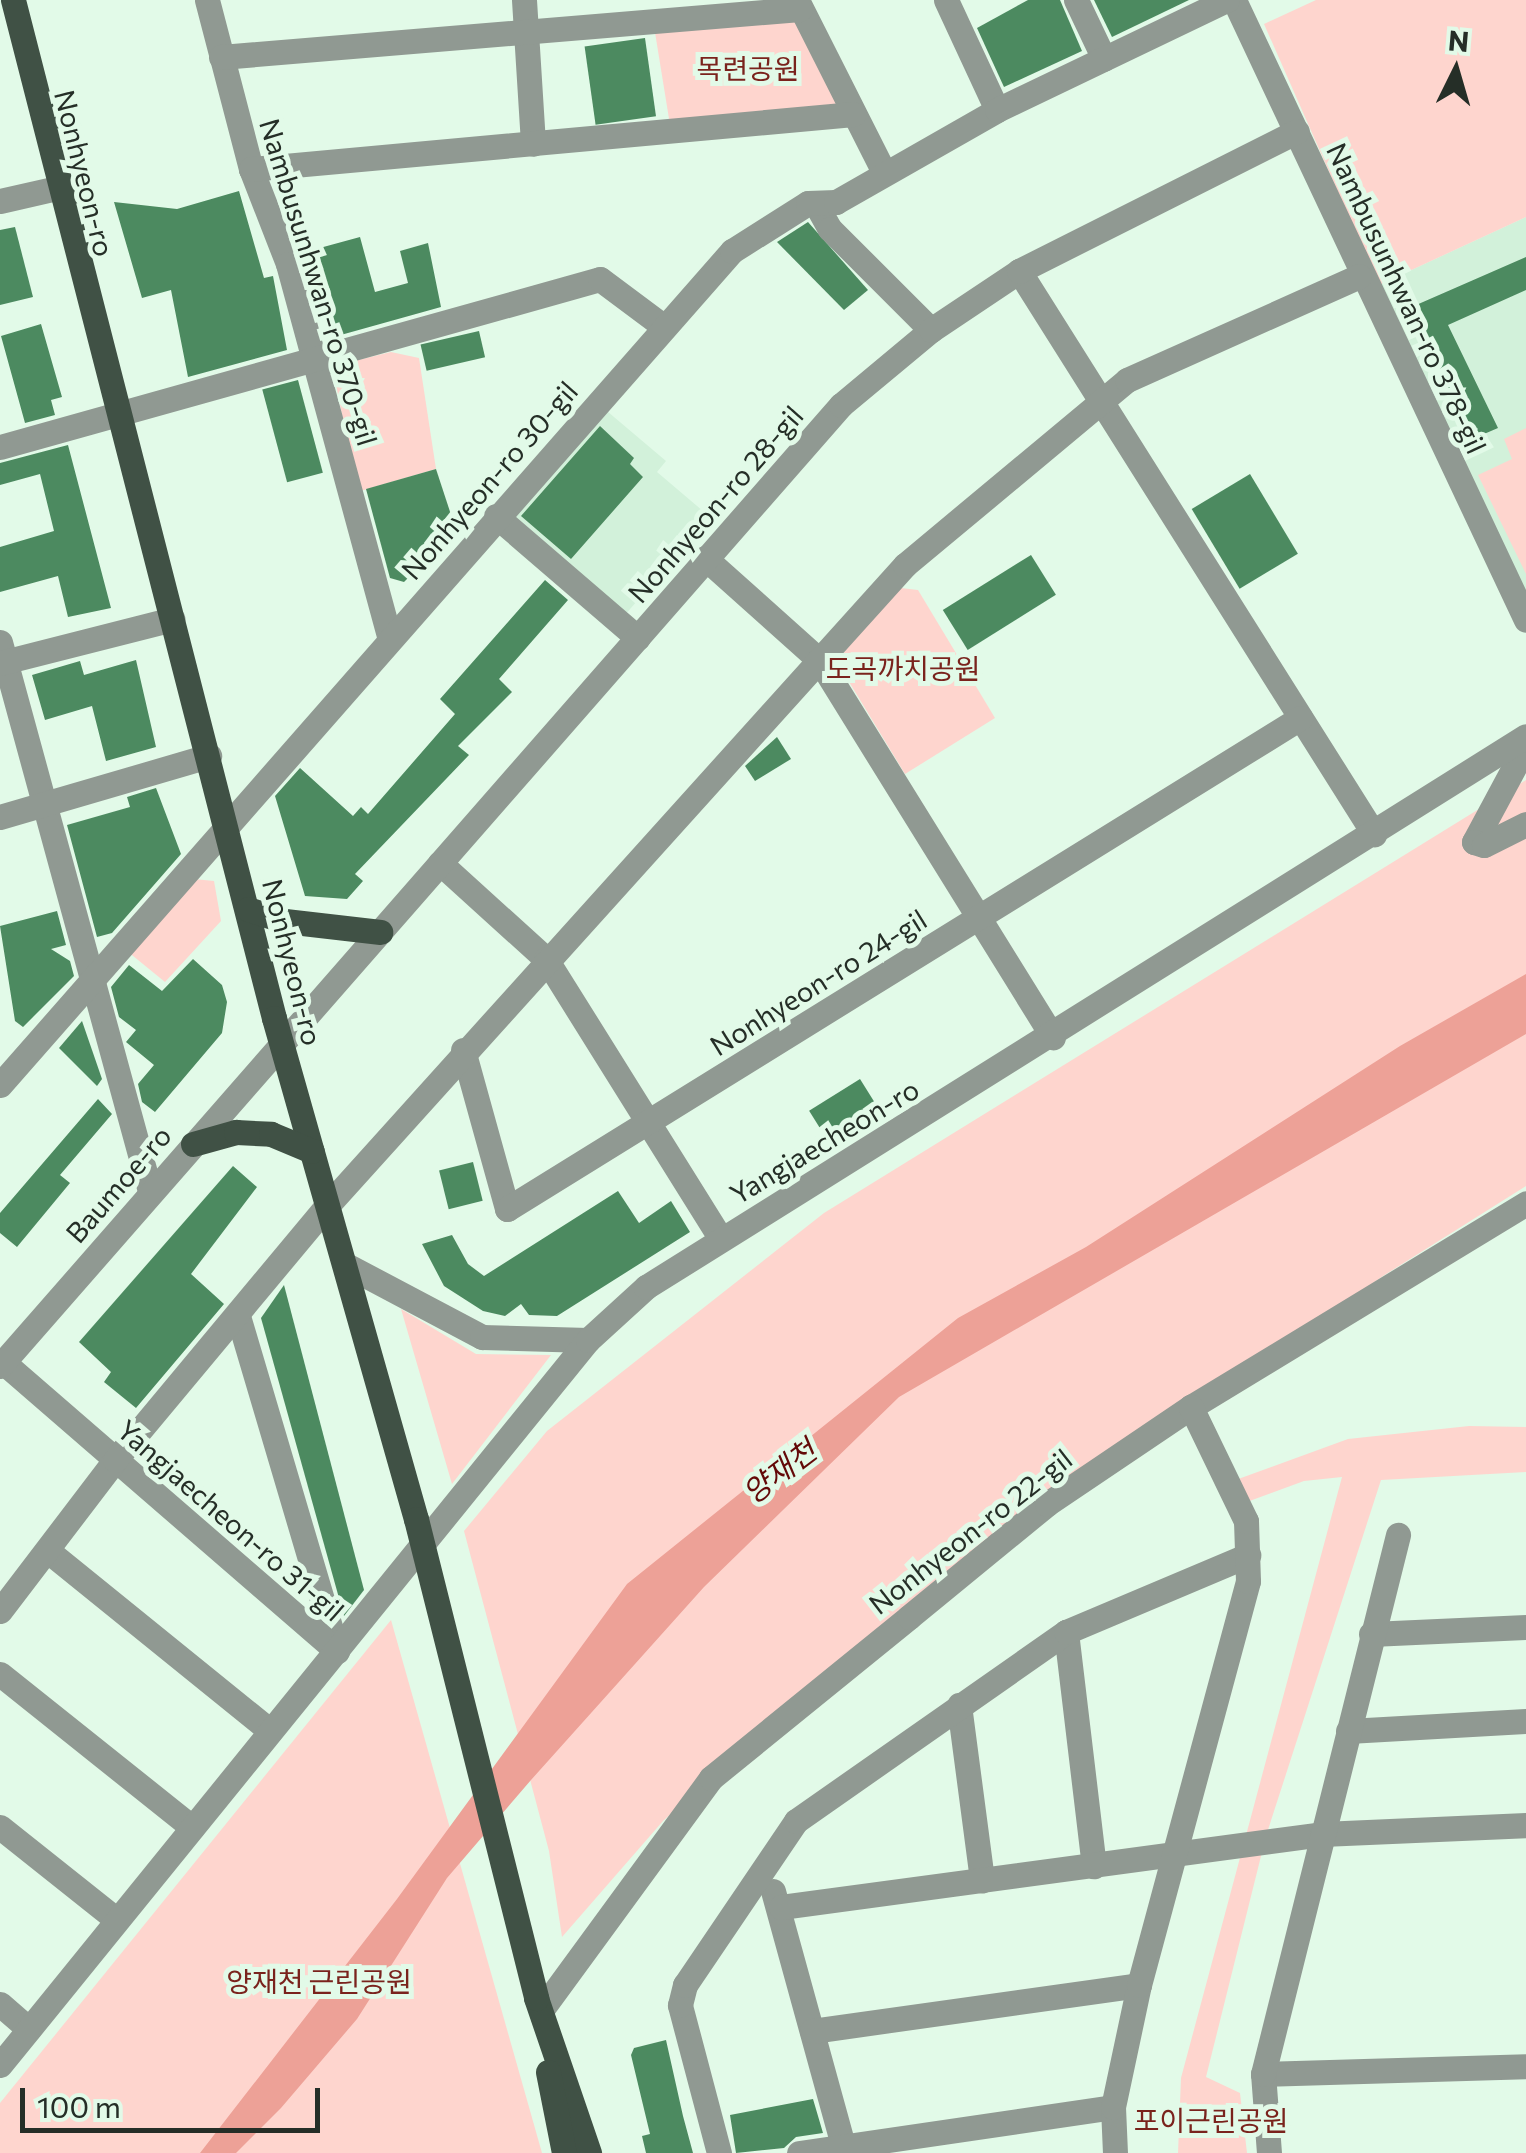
<!DOCTYPE html>
<meta charset="utf-8">
<style>
body{margin:0}
#map{position:relative;width:1526px;height:2153px;overflow:hidden;background:#e2fae8;font-family:Commissioner,"Noto Sans KR",sans-serif}
div>[style]{position:absolute}
[style*='--x']{left:calc(var(--x)*1px);top:calc(var(--y)*1px);width:calc(var(--w)*1px);rotate:calc(var(--a)*1deg)}
.built>*{inset:0;background:#d2f1da}
.green>*{inset:0;background:#fed5ce}
.forest>*{inset:0;background:#eda197}
.building>*{inset:0;background:#4c8a60;transform-origin:0 0}
.minor>*{height:25px;margin:-12.5px;padding:0 12.5px;transform-origin:12.5px;border-radius:12.5px;background:#909992}
.major>*{height:25px;margin:-12.5px;padding:0 12.5px;transform-origin:12.5px;border-radius:12.5px;background:#405145}
.major-bridge>*{height:25px;margin:-12.5px;padding:0 12.5px;transform-origin:12.5px;border-radius:12.5px;background:#405145}
span{translate:-50% -50%;white-space:nowrap;text-align:center;line-height:1.15;-webkit-text-stroke:10px #e2fae8;paint-order:stroke}
.park-label{font-size:28px;color:#7a231d}
.street-label{font-size:28px;color:#252e27}
.water-label{font-size:30px;color:#630908;font-style:italic}
.north{position:absolute;left:1406px;top:20px;width:100px;height:100px;-webkit-text-stroke:8px #e2fae8;paint-order:stroke;rotate:5deg;font-size:28px;font-weight:700;line-height:40px;text-align:center;color:#252e27}
.north::after{content:'';display:block;margin:auto;width:35px;height:45px;background:#252e27;clip-path:polygon(50% 0,100% 100%,50% 72%,0 100%)}
.scale{position:absolute;left:20px;top:2088px;width:300px;height:45px;box-sizing:border-box;border:5px solid #252e27;border-top:0;padding-left:12px;font-size:30px;line-height:35px;white-space:nowrap;color:#252e27;-webkit-text-stroke:8px #e2fae8;paint-order:stroke}
</style>
<div id="map">
<div class="built">
<div style="clip-path:polygon(1526px 217px,1526px 605px,1379px 285px)"></div>
<div style="clip-path:polygon(601px 406px,666px 461px,657px 472px,710px 517px,624px 616px,507px 517px)"></div>
</div>
<div class="green">
<div style="clip-path:polygon(1316px 0,1526px 0,1526px 217px,1379px 285px,1264px 24px)"></div>
<div style="clip-path:polygon(800px 9px,853px 114px,671px 131px,653px 20px)"></div>
<div style="clip-path:polygon(391px 352px,419px 358px,436px 469px,357px 492px,335px 379px,358px 360px)"></div>
<div style="clip-path:polygon(1526px 428px,1526px 574px,1478px 475px,1512px 459px,1504px 439px)"></div>
<div style="clip-path:polygon(892px 587px,918px 590px,995px 718px,905px 774px,837px 662px)"></div>
<div style="clip-path:polygon(1526px 780px,1526px 1186px,1383px 1276px,828px 1669px,663px 1821px,562px 1937px,549px 1851px,464px 1531px,547px 1431px,824px 1213px)"></div>
<div style="clip-path:polygon(194px 879px,214px 881px,221px 921px,165px 982px,127px 951px)"></div>
<div style="clip-path:polygon(401px 1309px,476px 1354px,551px 1355px,452px 1484px)"></div>
<div style="clip-path:polygon(1469px 1426px,1526px 1427px,1526px 1472px,1381px 1480px,1266px 1836px,1206px 2077px,1240px 2093px,1247px 2153px,1178px 2153px,1181px 2078px,1342px 1477px,1304px 1481px,1244px 1503px,1230px 1482px,1348px 1439px)"></div>
<div style="clip-path:polygon(391px 1620px,542px 2153px,0 2153px,0 2103px)"></div>
</div>
<div class="forest">
<div style="clip-path:polygon(1526px 974px,1526px 1034px,899px 1397px,704px 1587px,531px 1780px,447px 1878px,357px 2019px,281px 2108px,236px 2153px,200px 2153px,397px 1899px,627px 1584px,958px 1318px,1086px 1247px,1400px 1046px)"></div>
</div>
<div class="building">
<div style="clip-path:polygon(1028px 0,1060px 0,1082px 51px,1004px 87px,977px 28px)"></div>
<div style="clip-path:polygon(1094px 0,1189px 0,1112px 37px)"></div>
<div style="left:645px;top:38px;width:79px;height:61px;rotate:82deg"></div>
<div style="clip-path:polygon(239px 191px,264px 278px,273px 276px,287px 350px,188px 377px,171px 290px,142px 298px,114px 202px,177px 209px)"></div>
<div style="clip-path:polygon(808px 222px,868px 290px,844px 310px,777px 242px)"></div>
<div style="clip-path:polygon(15px 227px,33px 297px,0 305px,0 230px)"></div>
<div style="clip-path:polygon(360px 237px,375px 292px,408px 283px,400px 251px,428px 243px,441px 307px,330px 338px,305px 252px)"></div>
<div style="clip-path:polygon(1526px 257px,1526px 290px,1448px 325px,1498px 428px,1470px 440px,1407px 309px)"></div>
<div style="clip-path:polygon(41px 324px,62px 397px,51px 400px,55px 415px,25px 423px,1px 336px)"></div>
<div style="left:479px;top:331px;width:27px;height:60px;rotate:77deg"></div>
<div style="left:298px;top:380px;width:96px;height:37px;rotate:75deg"></div>
<div style="clip-path:polygon(600px 426px,634px 458px,630px 464px,643px 477px,571px 559px,521px 516px)"></div>
<div style="clip-path:polygon(68px 445px,111px 608px,68px 617px,58px 576px,0 592px,0 547px,54px 531px,40px 474px,0 485px,0 463px)"></div>
<div style="clip-path:polygon(436px 469px,456px 530px,404px 582px,390px 578px,366px 489px)"></div>
<div style="left:1250px;top:474px;width:93px;height:68px;rotate:59deg"></div>
<div style="left:1031px;top:555px;width:47px;height:104px;rotate:58deg"></div>
<div style="clip-path:polygon(545px 580px,568px 600px,499px 679px,512px 692px,458px 746px,469px 755px,355px 874px,363px 881px,347px 899px,305px 896px,275px 796px,300px 768px,353px 816px,361px 807px,368px 814px,455px 714px,440px 699px)"></div>
<div style="clip-path:polygon(136px 660px,156px 747px,106px 761px,92px 706px,45px 720px,32px 675px,80px 661px,84px 675px)"></div>
<div style="clip-path:polygon(777px 737px,791px 759px,755px 781px,745px 766px)"></div>
<div style="clip-path:polygon(156px 788px,181px 854px,112px 933px,97px 937px,67px 825px,130px 807px,127px 797px)"></div>
<div style="clip-path:polygon(57px 911px,66px 945px,51px 949px,70px 961px,74px 976px,23px 1027px,15px 1021px,0 926px)"></div>
<div style="clip-path:polygon(193px 959px,222px 985px,227px 1002px,222px 1033px,155px 1112px,142px 1102px,138px 1084px,154px 1065px,126px 1042px,136px 1030px,119px 1017px,111px 987px,129px 965px,162px 991px)"></div>
<div style="clip-path:polygon(82px 1021px,102px 1079px,97px 1086px,59px 1048px)"></div>
<div style="left:860px;top:1079px;width:36px;height:60px;rotate:58deg"></div>
<div style="clip-path:polygon(98px 1099px,112px 1114px,60px 1175px,70px 1183px,17px 1247px,0 1233px,0 1213px)"></div>
<div style="left:473px;top:1162px;width:40px;height:35px;rotate:76deg"></div>
<div style="clip-path:polygon(233px 1166px,257px 1187px,191px 1274px,224px 1304px,136px 1408px,104px 1382px,111px 1372px,79px 1342px)"></div>
<div style="clip-path:polygon(618px 1191px,639px 1223px,671px 1201px,690px 1232px,557px 1316px,529px 1315px,521px 1304px,505px 1316px,483px 1311px,444px 1286px,422px 1244px,452px 1235px,468px 1264px,484px 1276px)"></div>
<div style="clip-path:polygon(284px 1285px,364px 1590px,344px 1616px,261px 1318px)"></div>
<div style="clip-path:polygon(666px 2040px,683px 2116px,693px 2153px,646px 2153px,642px 2136px,650px 2134px,631px 2055px,634px 2048px)"></div>
<div style="clip-path:polygon(813px 2099px,823px 2133px,796px 2137px,784px 2148px,736px 2153px,730px 2115px)"></div>
</div>
<div class="minor">
<div style="--x:207;--y:0;--w:175;--a:75.4"></div>
<div style="--x:251;--y:169;--w:102;--a:68.7"></div>
<div style="--x:288;--y:264;--w:389;--a:74.8"></div>
<div style="--x:524;--y:0;--w:144;--a:86.4"></div>
<div style="--x:797;--y:0;--w:193;--a:63.2"></div>
<div style="--x:946;--y:0;--w:121;--a:65.1"></div>
<div style="--x:1076;--y:0;--w:65;--a:64.6"></div>
<div style="--x:1234;--y:0;--w:685;--a:64.78"></div>
<div style="--x:221;--y:57;--w:581;--a:-4.74"></div>
<div style="--x:251;--y:169;--w:605;--a:-5.22"></div>
<div style="--x:0;--y:201;--w:58;--a:-12.8"></div>
<div style="--x:817;--y:206;--w:26;--a:61"></div>
<div style="--x:830;--y:229;--w:143;--a:45"></div>
<div style="--x:1019;--y:271;--w:666;--a:57.77"></div>
<div style="--x:0;--y:447;--w:623;--a:-15.64"></div>
<div style="--x:600;--y:279;--w:79;--a:36.7"></div>
<div style="--x:496;--y:516;--w:187;--a:40.7"></div>
<div style="--x:705;--y:558;--w:153;--a:41.8"></div>
<div style="--x:819;--y:660;--w:444;--a:58.2"></div>
<div style="--x:0;--y:642;--w:569;--a:74.72"></div>
<div style="--x:0;--y:663;--w:178;--a:-14.3"></div>
<div style="--x:1526;--y:745;--w:110;--a:118.2"></div>
<div style="--x:1474;--y:842;--w:10;--a:17"></div>
<div style="--x:1484;--y:845;--w:47;--a:-26.6"></div>
<div style="--x:0;--y:817;--w:218;--a:-16.3"></div>
<div style="--x:440;--y:863;--w:143;--a:42.2"></div>
<div style="--x:546;--y:959;--w:330;--a:58"></div>
<div style="--x:463;--y:1050;--w:165;--a:74.5"></div>
<div style="--x:507;--y:1209;--w:933;--a:-31.76"></div>
<div style="--x:0;--y:1085;--w:1110;--a:-48.73"></div>
<div style="--x:732;--y:251;--w:90;--a:-32.3"></div>
<div style="--x:808;--y:203;--w:28;--a:-2"></div>
<div style="--x:836;--y:202;--w:185;--a:-29.7"></div>
<div style="--x:997;--y:110;--w:255;--a:-25.6"></div>
<div style="--x:348;--y:1266;--w:152;--a:27.9"></div>
<div style="--x:482;--y:1337;--w:106;--a:1.6"></div>
<div style="--x:238;--y:1316;--w:349;--a:73.5"></div>
<div style="--x:3;--y:1362;--w:442;--a:40.9"></div>
<div style="--x:0;--y:1366;--w:1277;--a:-48.81"></div>
<div style="--x:841;--y:405;--w:117;--a:-39.8"></div>
<div style="--x:931;--y:330;--w:106;--a:-33.8"></div>
<div style="--x:1019;--y:271;--w:311;--a:-26.7"></div>
<div style="--x:48;--y:1551;--w:286;--a:39"></div>
<div style="--x:0;--y:1611;--w:190;--a:-52.7"></div>
<div style="--x:115;--y:1460;--w:331;--a:-50.2"></div>
<div style="--x:327;--y:1206;--w:863;--a:-47.96"></div>
<div style="--x:905;--y:565;--w:289;--a:-39.8"></div>
<div style="--x:1127;--y:380;--w:254;--a:-24.1"></div>
<div style="--x:1066;--y:1632;--w:236;--a:83.2"></div>
<div style="--x:1371;--y:1634;--w:155;--a:-2.6"></div>
<div style="--x:0;--y:1674;--w:246;--a:38.6"></div>
<div style="--x:959;--y:1705;--w:177;--a:82.5"></div>
<div style="--x:1348;--y:1731;--w:178;--a:-3.2"></div>
<div style="--x:0;--y:1827;--w:149;--a:38.5"></div>
<div style="--x:773;--y:1891;--w:272;--a:74.6"></div>
<div style="--x:781;--y:1907;--w:546;--a:-7.68"></div>
<div style="--x:1322;--y:1834;--w:204;--a:-2.5"></div>
<div style="--x:0;--y:2004;--w:38;--a:41"></div>
<div style="--x:542;--y:2009;--w:286;--a:-53.8"></div>
<div style="--x:711;--y:1778;--w:255;--a:-39.1"></div>
<div style="--x:909;--y:1617;--w:178;--a:-39.3"></div>
<div style="--x:1047;--y:1504;--w:174;--a:-34"></div>
<div style="--x:1191;--y:1407;--w:392;--a:-31.3"></div>
<div style="--x:812;--y:2031;--w:330;--a:-8"></div>
<div style="--x:0;--y:2065;--w:933;--a:-50.96"></div>
<div style="--x:588;--y:1340;--w:79;--a:-42.4"></div>
<div style="--x:646;--y:1287;--w:1038;--a:-32.05"></div>
<div style="--x:1263;--y:2074;--w:263;--a:-1.7"></div>
<div style="--x:719;--y:2153;--w:153;--a:-104.8"></div>
<div style="--x:680;--y:2005;--w:21;--a:-76"></div>
<div style="--x:685;--y:1985;--w:198;--a:-55.9"></div>
<div style="--x:796;--y:1821;--w:330;--a:-35"></div>
<div style="--x:1066;--y:1632;--w:198;--a:-22.9"></div>
<div style="--x:799;--y:2153;--w:317;--a:-8.3"></div>
<div style="--x:1115;--y:2153;--w:46;--a:-92.5"></div>
<div style="--x:1113;--y:2107;--w:125;--a:-78"></div>
<div style="--x:1139;--y:1985;--w:418;--a:-74.9"></div>
<div style="--x:1248;--y:1581;--w:60;--a:-91.9"></div>
<div style="--x:1246;--y:1521;--w:127;--a:-115.8"></div>
<div style="--x:1269;--y:2153;--w:79;--a:-94.3"></div>
<div style="--x:1263;--y:2074;--w:556;--a:-75.94"></div>
</div>
<div class="major">
<div style="--x:13;--y:0;--w:1051;--a:75.62"></div>
<div style="--x:274;--y:1018;--w:521;--a:74.18"></div>
<div style="--x:248;--y:909;--w:39;--a:18"></div>
<div style="--x:285;--y:921;--w:96;--a:6.6"></div>
<div style="--x:193;--y:1144;--w:45;--a:-15.6"></div>
<div style="--x:236;--y:1132;--w:35;--a:3"></div>
<div style="--x:271;--y:1134;--w:44;--a:22.5"></div>
<div style="--x:536;--y:1998;--w:164;--a:71.1"></div>
<div style="--x:548;--y:2072;--w:83;--a:78.8"></div>
</div>
<div class="major-bridge">
<div style="--x:416;--y:1519;--w:494;--a:75.9"></div>
</div>
<div class="park-label">
<span style="left:748px;top:68px">목련공원</span>
<span style="left:903px;top:668px">도곡까치공원</span>
<span style="left:319px;top:1981px">양재천 근린공원</span>
<span style="left:1211px;top:2120px">포이근린공원</span>
</div>
<div class="street-label">
<span style="left:85px;top:173px;rotate:76deg">Nonhyeon-ro</span>
<span style="left:319px;top:282px;rotate:73deg">Nambusunhwan-ro 370-gil</span>
<span style="left:1407px;top:298px;rotate:65deg">Nambusunhwan-ro 378-gil</span>
<span style="left:489px;top:480px;rotate:-49deg">Nonhyeon-ro 30-gil</span>
<span style="left:715px;top:504px;rotate:-49deg">Nonhyeon-ro 28-gil</span>
<span style="left:293px;top:962px;rotate:76deg">Nonhyeon-ro</span>
<span style="left:818px;top:982px;rotate:-32deg">Nonhyeon-ro 24-gil</span>
<span style="left:824px;top:1141px;rotate:-31deg">Yangjaecheon-ro</span>
<span style="left:118px;top:1184px;rotate:-49deg">Baumoe-ro</span>
<span style="left:231px;top:1520px;rotate:41deg">Yangjaecheon-ro 31-gil</span>
<span style="left:970px;top:1531px;rotate:-38deg">Nonhyeon-ro 22-gil</span>
</div>
<div class="water-label">
<span style="left:779px;top:1471px;rotate:-37deg">양재천</span>
</div>
<div class="north">N</div>
<div class="scale">100 m</div>
</div>
